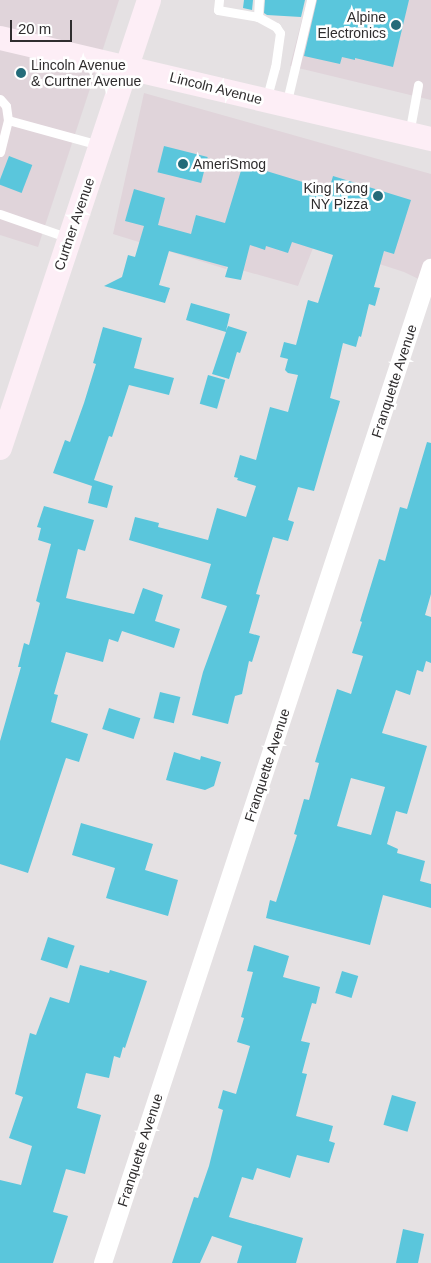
<!DOCTYPE html>
<style>
body{margin:0}
#map{position:relative;width:431px;height:1263px;overflow:hidden;background:#e5e1e3;font-family:Helvetica,sans-serif}
div>[style]{position:absolute}
[style*='--x']{left:calc(var(--x)*1px);top:calc(var(--y)*1px);width:calc(var(--w)*1px);rotate:calc(var(--a)*1deg)}
.built>*{inset:0;background:#e0d4da}
.building>*{inset:0;background:#5ac6dc;transform-origin:0 0}
.service>*{height:9px;margin:-4.5px;padding:0 4.5px;transform-origin:4.5px;border-radius:4.5px;background:#fff}
.minor>*{height:18px;margin:-9px;padding:0 9px;transform-origin:9px;border-radius:9px;background:#fff}
.secondary>*{height:24px;margin:-12px;padding:0 12px;transform-origin:12px;border-radius:12px;background:#fdeef6}
.dots>*{width:14px;height:14px;translate:-50% -50%;box-sizing:border-box;border:2px solid #fff;border-radius:50%}
span{translate:-50% -50%;white-space:nowrap;text-align:center;line-height:1.15;-webkit-text-stroke:5px #fff;paint-order:stroke}
.poi-label{font-size:14px;color:#2f2d2e}
.right{translate:-100% -50%;text-align:right}
.left{translate:0 -50%;text-align:left}
.street-label{font-size:14px;color:#2f2d2e}
.scale{position:absolute;left:10px;top:20px;width:62px;height:22px;box-sizing:border-box;border:2px solid #2f2d2e;border-top:0;padding-left:6px;font-size:15px;line-height:18px;white-space:nowrap;color:#2f2d2e;-webkit-text-stroke:4px #fff;paint-order:stroke}
</style>
<div id="map">
<div class="built">
<div style="clip-path:polygon(0 0,119px 0,38px 247px,0 235px)"></div>
<div style="clip-path:polygon(307px 0,431px 0,431px 100px,290px 66px)"></div>
<div style="clip-path:polygon(144px 93px,431px 174px,431px 285px,404px 272px,315px 243px,298px 286px,227px 266px,226px 269px,113px 234px)"></div>
</div>
<div class="building">
<div style="clip-path:polygon(244px 0,253px 0,252px 10px,243px 8px)"></div>
<div style="clip-path:polygon(265px 0,305px 0,301px 17px,267px 15px,264px 13px)"></div>
<div style="clip-path:polygon(317px 0,409px 0,393px 67px,355px 58px,355px 60px,342px 57px,340px 64px,304px 56px)"></div>
<div style="left:164px;top:146px;width:45px;height:27px;rotate:14deg"></div>
<div style="left:9px;top:156px;width:25px;height:30px;rotate:21deg"></div>
<div style="clip-path:polygon(243px 164px,329px 190px,333px 176px,411px 200px,394px 254px,384px 251px,374px 287px,380px 288px,375px 306px,369px 304px,361px 337px,359px 336px,356px 347px,343px 343px,330px 398px,340px 401px,314px 491px,298px 487px,288px 520px,294px 522px,288px 541px,273px 537px,256px 594px,260px 595px,249px 633px,260px 636px,252px 662px,249px 661px,242px 694px,235px 696px,228px 724px,192px 715px,203px 672px,227px 606px,201px 598px,211px 564px,129px 540px,135px 517px,159px 523px,158px 527px,208px 540px,217px 508px,246px 517px,256px 486px,237px 480px,238px 478px,234px 477px,240px 455px,256px 460px,270px 407px,288px 412px,298px 375px,288px 373px,285px 370px,288px 359px,280px 357px,284px 342px,296px 345px,308px 300px,318px 303px,333px 255px,292px 242px,288px 253px,266px 246px,265px 250px,250px 245px,241px 280px,225px 277px,228px 267px,169px 251px,159px 285px,170px 288px,165px 303px,104px 286px,122px 277px,128px 255px,135px 257px,144px 226px,125px 221px,134px 189px,165px 198px,158px 225px,191px 234px,196px 215px,225px 223px)"></div>
<div style="clip-path:polygon(191px 303px,230px 314px,226px 331px,228px 326px,247px 332px,240px 353px,237px 352px,229px 379px,212px 374px,226px 332px,186px 320px)"></div>
<div style="clip-path:polygon(103px 327px,142px 338px,134px 368px,174px 378px,169px 395px,129px 385px,112px 437px,109px 436px,94px 480px,113px 486px,107px 508px,88px 503px,92px 486px,53px 473px,65px 440px,70px 442px,84px 403px,96px 364px,93px 363px)"></div>
<div style="left:208px;top:375px;width:18px;height:30px;rotate:16deg"></div>
<div style="clip-path:polygon(evenodd,427px 442px,431px 443px,431px 594px,425px 615px,431px 617px,431px 663px,426px 661px,423px 672px,417px 670px,410px 695px,396px 690px,382px 733px,427px 746px,407px 814px,396px 811px,387px 844px,398px 849px,397px 853px,425px 861px,420px 881px,431px 884px,431px 908px,383px 895px,370px 945px,266px 918px,270px 900px,276px 902px,297px 835px,294px 834px,304px 799px,309px 800px,319px 763px,315px 762px,337px 689px,351px 694px,363px 656px,352px 653px,362px 622px,360px 621px,379px 559px,385px 561px,400px 507px,407px 509px,427px 442px,351px 778px,385px 787px,371px 835px,337px 826px,351px 778px)"></div>
<div style="clip-path:polygon(44px 506px,94px 520px,85px 551px,78px 549px,66px 598px,134px 614px,143px 588px,163px 595px,155px 621px,180px 629px,174px 648px,122px 631px,118px 642px,109px 639px,103px 662px,66px 652px,54px 694px,58px 695px,51px 722px,88px 734px,79px 762px,66px 758px,28px 873px,0 864px,0 741px,21px 667px,18px 667px,24px 643px,29px 645px,40px 603px,36px 601px,51px 544px,38px 540px,41px 528px,37px 527px)"></div>
<div style="left:160px;top:692px;width:21px;height:27px;rotate:14deg"></div>
<div style="left:109px;top:708px;width:33px;height:22px;rotate:18deg"></div>
<div style="clip-path:polygon(174px 752px,200px 760px,201px 756px,221px 762px,214px 786px,205px 790px,166px 780px)"></div>
<div style="clip-path:polygon(81px 823px,153px 844px,145px 870px,178px 880px,168px 916px,106px 898px,115px 868px,72px 855px)"></div>
<div style="left:48px;top:937px;width:28px;height:24px;rotate:18deg"></div>
<div style="clip-path:polygon(254px 945px,289px 956px,283px 977px,320px 987px,316px 1004px,312px 1003px,301px 1041px,310px 1043px,302px 1073px,307px 1074px,296px 1116px,333px 1126px,329px 1141px,335px 1143px,329px 1163px,297px 1155px,290px 1178px,257px 1168px,253px 1180px,242px 1177px,229px 1217px,303px 1238px,296px 1263px,237px 1263px,242px 1246px,212px 1236px,200px 1263px,172px 1263px,194px 1197px,198px 1198px,209px 1166px,223px 1110px,218px 1108px,223px 1090px,236px 1094px,250px 1046px,237px 1042px,244px 1018px,241px 1017px,253px 972px,247px 971px)"></div>
<div style="clip-path:polygon(80px 965px,109px 973px,110px 970px,147px 981px,125px 1048px,123px 1047px,120px 1058px,114px 1056px,109px 1078px,86px 1073px,77px 1108px,101px 1115px,85px 1174px,66px 1169px,53px 1212px,68px 1216px,53px 1263px,0 1263px,0 1180px,21px 1185px,32px 1146px,9px 1138px,23px 1097px,15px 1094px,30px 1033px,36px 1035px,50px 997px,69px 1003px)"></div>
<div style="left:342px;top:971px;width:17px;height:23px;rotate:17deg"></div>
<div style="left:392px;top:1095px;width:25px;height:31px;rotate:16deg"></div>
<div style="clip-path:polygon(403px 1229px,424px 1234px,418px 1263px,396px 1263px)"></div>
</div>
<div class="service">
<div style="--x:219;--y:0;--w:10;--a:96"></div>
<div style="--x:218;--y:10;--w:41;--a:9.9"></div>
<div style="--x:258;--y:17;--w:21;--a:29"></div>
<div style="--x:276;--y:27;--w:7;--a:56"></div>
<div style="--x:280;--y:33;--w:34;--a:98"></div>
<div style="--x:275;--y:67;--w:34;--a:105"></div>
<div style="--x:258;--y:17;--w:17;--a:-87"></div>
<div style="--x:0;--y:99;--w:9;--a:49"></div>
<div style="--x:6;--y:106;--w:14;--a:82"></div>
<div style="--x:8;--y:120;--w:33;--a:104"></div>
<div style="--x:286;--y:105;--w:108;--a:-76.6"></div>
<div style="--x:8;--y:120;--w:94;--a:15.4"></div>
<div style="--x:409;--y:134;--w:50;--a:-79.6"></div>
<div style="--x:0;--y:214;--w:73;--a:19.2"></div>
</div>
<div class="minor">
<div style="--x:103;--y:1263;--w:1048;--a:-71.76"></div>
</div>
<div class="secondary">
<div style="--x:0;--y:38;--w:443;--a:13.2"></div>
<div style="--x:0;--y:448;--w:472;--a:-71.6"></div>
</div>
<div class="dots">
<div style="left:396px;top:25px;background:#246b79"></div>
<div style="left:21px;top:73px;background:#246b79"></div>
<div style="left:183px;top:164px;background:#246b79"></div>
<div style="left:378px;top:196px;background:#246b79"></div>
</div>
<div class="poi-label">
<span class="right" style="left:386px;top:25px">Alpine<br>Electronics</span>
<span class="left" style="left:31px;top:73px">Lincoln Avenue<br>&amp; Curtner Avenue</span>
<span class="left" style="left:193px;top:164px">AmeriSmog</span>
<span class="right" style="left:368px;top:196px">King Kong<br>NY Pizza</span>
</div>
<div class="street-label">
<span style="left:216px;top:88px;rotate:14deg">Lincoln Avenue</span>
<span style="left:74px;top:224px;rotate:-71deg">Curtner Avenue</span>
<span style="left:394px;top:381px;rotate:-72deg">Franquette Avenue</span>
<span style="left:267px;top:765px;rotate:-72deg">Franquette Avenue</span>
<span style="left:140px;top:1150px;rotate:-72deg">Franquette Avenue</span>
</div>
<div class="scale">20 m</div>
</div>
